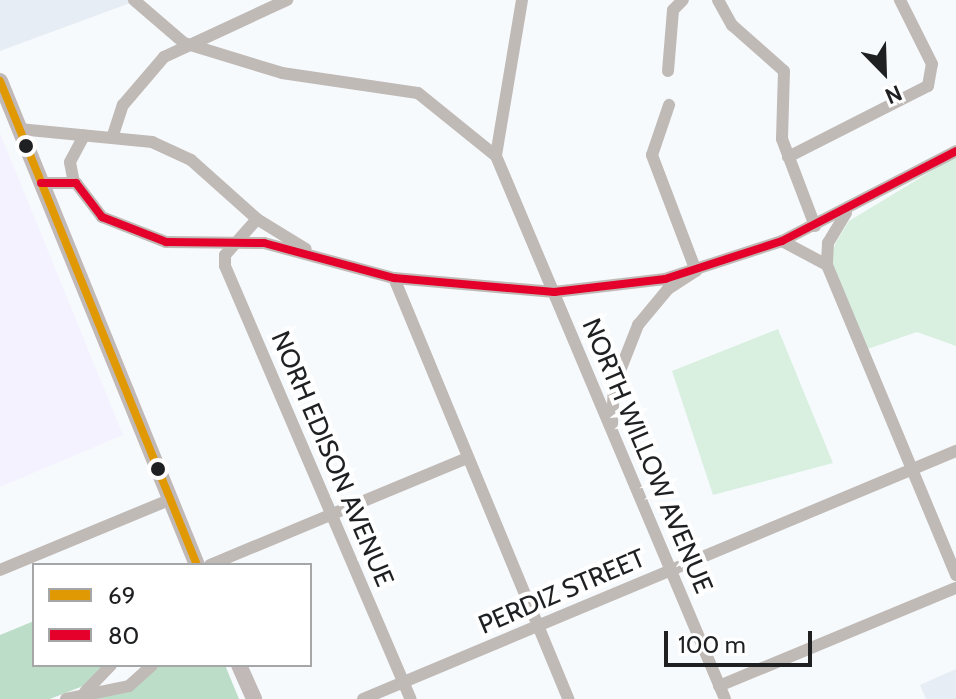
<!DOCTYPE html>
<style>
body{margin:0}
#map{position:relative;width:956px;height:699px;overflow:hidden;background:#f7fafd;font-family:Cabin,sans-serif}
div>[style]{position:absolute}
[style*='--x']{left:calc(var(--x)*1px);top:calc(var(--y)*1px);width:calc(var(--w)*1px);rotate:calc(var(--a)*1deg)}
.built>*{inset:0;background:#e7edf4}
.education>*{inset:0;background:#f3f2fe}
.green>*{inset:0;background:#d9f0e1}
.forest>*{inset:0;background:#bcddc8}
.street>*{height:12px;margin:-6px;padding:0 6px;transform-origin:6px;border-radius:6px;background:#c0bab7}
.secondary>*{height:16px;margin:-8px;padding:0 8px;transform-origin:8px;border-radius:8px;background:#c0b9b7}
.bus-1>*{height:8px;margin:-4px;padding:0 4px;transform-origin:4px;border-radius:4px;background:#e19903}
.bus-2>*{height:8px;margin:-4px;padding:0 4px;transform-origin:4px;border-radius:4px;background:#e4002b}
.dots>*{width:22px;height:22px;translate:-50% -50%;box-sizing:border-box;border:4px solid #fff;border-radius:50%}
span{translate:-50% -50%;white-space:nowrap;text-align:center;line-height:1.15;-webkit-text-stroke:8px #fff;paint-order:stroke}
.street-label{font-size:26px;color:#1f2022}
.legend{position:absolute;left:32px;top:563px;width:280px;height:104px;box-sizing:border-box;background:#fff;border:2px solid #a5a6a7;margin:0;padding:10px 14px;list-style:none;font-size:24px;color:#1f2022}
.legend li{display:flex;align-items:center;gap:16px;height:40px}
.legend b{width:40px;border:2px solid #a5a6a7}
.north{position:absolute;left:844px;top:32px;width:80px;height:80px;-webkit-text-stroke:6px #fff;paint-order:stroke;rotate:157deg;font-size:22px;font-weight:700;line-height:32px;text-align:center;color:#1f2022}
.north::after{content:'';display:block;margin:auto;width:28px;height:36px;background:#1f2022;clip-path:polygon(50% 0,100% 100%,50% 72%,0 100%)}
.scale{position:absolute;left:664px;top:631px;width:148px;height:36px;box-sizing:border-box;border:4px solid #1f2022;border-top:0;padding-left:10px;font-size:24px;line-height:28px;white-space:nowrap;color:#1f2022;-webkit-text-stroke:6px #fff;paint-order:stroke}
</style>
<div id="map">
<div class="built">
<div style="clip-path:polygon(0 0,131px 0,133px 2px,0 51px)"></div>
<div style="clip-path:polygon(956px 669px,956px 699px,926px 699px,920px 685px)"></div>
</div>
<div class="education">
<div style="clip-path:polygon(0 133px,123px 435px,0 487px)"></div>
</div>
<div class="green">
<div style="clip-path:polygon(956px 156px,956px 346px,917px 332px,862px 351px,827px 265px,836px 242px,849px 221px)"></div>
<div style="clip-path:polygon(778px 329px,833px 463px,713px 495px,672px 371px)"></div>
</div>
<div class="forest">
<div style="clip-path:polygon(34px 621px,34px 665px,103px 665px,83px 686px,50px 699px,0 699px,0 635px)"></div>
<div style="clip-path:polygon(160px 665px,225px 665px,239px 699px,86px 699px,132px 690px)"></div>
</div>
<div class="street">
<div style="--x:134;--y:0;--w:66;--a:40.7"></div>
<div style="--x:184;--y:43;--w:102;--a:17"></div>
<div style="--x:282;--y:73;--w:137;--a:8.4"></div>
<div style="--x:418;--y:93;--w:100;--a:38.9"></div>
<div style="--x:522;--y:0;--w:158;--a:99.5"></div>
<div style="--x:496;--y:156;--w:589;--a:67.13"></div>
<div style="--x:718;--y:0;--w:29;--a:61"></div>
<div style="--x:732;--y:25;--w:69;--a:41.5"></div>
<div style="--x:784;--y:71;--w:68;--a:91.7"></div>
<div style="--x:782;--y:139;--w:93;--a:69.2"></div>
<div style="--x:668;--y:71;--w:61;--a:-85.3"></div>
<div style="--x:673;--y:10;--w:14;--a:-45"></div>
<div style="--x:19;--y:129;--w:134;--a:5.6"></div>
<div style="--x:152;--y:142;--w:43;--a:24.8"></div>
<div style="--x:191;--y:160;--w:89;--a:41.8"></div>
<div style="--x:257;--y:219;--w:57;--a:31.5"></div>
<div style="--x:113;--y:135;--w:32;--a:-72"></div>
<div style="--x:123;--y:105;--w:63;--a:-49.5"></div>
<div style="--x:164;--y:57;--w:136;--a:-24.9"></div>
<div style="--x:788;--y:157;--w:157;--a:-26.9"></div>
<div style="--x:928;--y:86;--w:22;--a:-80"></div>
<div style="--x:932;--y:64;--w:72;--a:-116.6"></div>
<div style="--x:41;--y:183;--w:35;--a:0"></div>
<div style="--x:76;--y:183;--w:43;--a:52.6"></div>
<div style="--x:102;--y:217;--w:69;--a:21.3"></div>
<div style="--x:166;--y:242;--w:98;--a:0.6"></div>
<div style="--x:264;--y:243;--w:135;--a:15.1"></div>
<div style="--x:394;--y:278;--w:161;--a:5"></div>
<div style="--x:554;--y:292;--w:112;--a:-6.7"></div>
<div style="--x:665;--y:279;--w:123;--a:-18"></div>
<div style="--x:782;--y:241;--w:196;--a:-27.3"></div>
<div style="--x:74;--y:183;--w:21;--a:-101"></div>
<div style="--x:70;--y:162;--w:30;--a:-62"></div>
<div style="--x:846;--y:213;--w:35;--a:121"></div>
<div style="--x:828;--y:243;--w:22;--a:93"></div>
<div style="--x:827;--y:265;--w:336;--a:67.4"></div>
<div style="--x:257;--y:219;--w:48;--a:131.6"></div>
<div style="--x:225;--y:255;--w:11;--a:90"></div>
<div style="--x:225;--y:266;--w:471;--a:66.8"></div>
<div style="--x:782;--y:241;--w:51;--a:28.1"></div>
<div style="--x:394;--y:278;--w:456;--a:67.5"></div>
<div style="--x:612;--y:424;--w:38;--a:-87"></div>
<div style="--x:614;--y:386;--w:66;--a:-68.5"></div>
<div style="--x:638;--y:325;--w:47;--a:-50.2"></div>
<div style="--x:668;--y:289;--w:33;--a:-33"></div>
<div style="--x:696;--y:271;--w:124;--a:-110.8"></div>
<div style="--x:652;--y:155;--w:53;--a:-71.2"></div>
<div style="--x:210;--y:565;--w:278;--a:-22.6"></div>
<div style="--x:0;--y:570;--w:183;--a:-22.5"></div>
<div style="--x:719;--y:686;--w:256;--a:-22.5"></div>
<div style="--x:85;--y:692;--w:37;--a:-46"></div>
<div style="--x:66;--y:699;--w:64;--a:-11.7"></div>
<div style="--x:129;--y:686;--w:31;--a:-42"></div>
<div style="--x:363;--y:699;--w:643;--a:-22.7"></div>
</div>
<div class="secondary">
<div style="--x:0;--y:81;--w:523;--a:67.85"></div>
<div style="--x:239;--y:665;--w:37;--a:66"></div>
</div>
<div class="bus-1">
<div style="--x:0;--y:81;--w:523;--a:67.85"></div>
</div>
<div class="bus-2">
<div style="--x:41;--y:183;--w:35;--a:0"></div>
<div style="--x:76;--y:183;--w:43;--a:52.6"></div>
<div style="--x:102;--y:217;--w:69;--a:21.3"></div>
<div style="--x:166;--y:242;--w:98;--a:0.6"></div>
<div style="--x:264;--y:243;--w:135;--a:15.1"></div>
<div style="--x:394;--y:278;--w:161;--a:5"></div>
<div style="--x:554;--y:292;--w:112;--a:-6.7"></div>
<div style="--x:665;--y:279;--w:123;--a:-18"></div>
<div style="--x:782;--y:241;--w:196;--a:-27.3"></div>
</div>
<div class="dots">
<div style="left:26px;top:146px;background:#1f2022"></div>
<div style="left:158px;top:469px;background:#1f2022"></div>
</div>
<div class="street-label">
<span style="left:647px;top:456px;rotate:67deg">NORTH WILLOW AVENUE</span>
<span style="left:332px;top:459px;rotate:67deg">NORH EDISON AVENUE</span>
<span style="left:562px;top:592px;rotate:-23deg">PERDIZ STREET</span>
</div>
<ul class="legend">
<li><b style="height:10px;background:#e19903"></b>69</li>
<li><b style="height:10px;background:#e4002b"></b>80</li>
</ul>
<div class="north">N</div>
<div class="scale">100 m</div>
</div>
